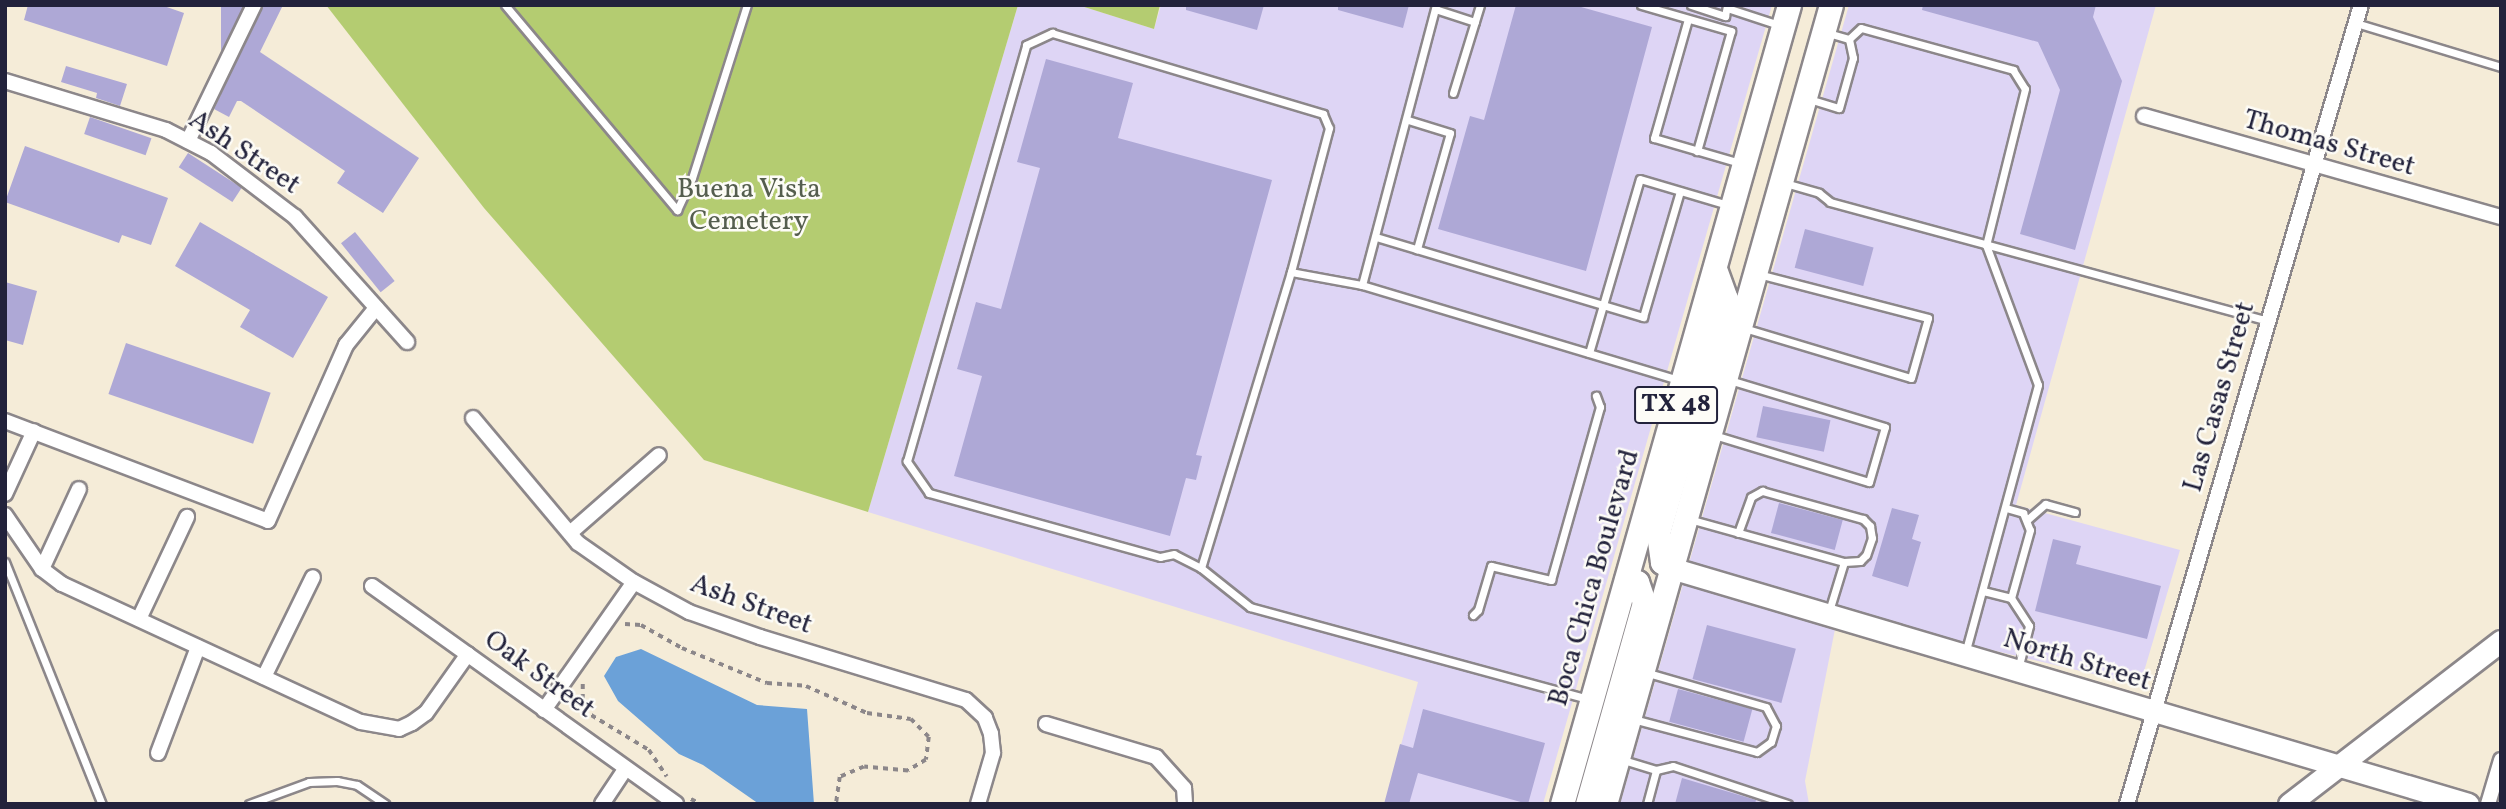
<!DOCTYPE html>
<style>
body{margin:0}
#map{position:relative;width:2506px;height:809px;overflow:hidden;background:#f5ecd8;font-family:Vollkorn,serif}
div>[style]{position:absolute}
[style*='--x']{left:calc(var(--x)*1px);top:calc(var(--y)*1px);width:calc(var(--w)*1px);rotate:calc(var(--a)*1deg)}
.built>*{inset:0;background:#ded5f5}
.green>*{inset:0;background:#b4cc71}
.water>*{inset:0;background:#6ba1d8}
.building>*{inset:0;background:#aea8d6;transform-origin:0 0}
.path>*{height:3.5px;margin-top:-1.75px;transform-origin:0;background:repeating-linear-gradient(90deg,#8c878a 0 5px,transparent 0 10px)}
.roads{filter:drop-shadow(2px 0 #8c878a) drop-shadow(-2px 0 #8c878a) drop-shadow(0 2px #8c878a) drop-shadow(0 -2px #8c878a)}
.lane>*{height:7px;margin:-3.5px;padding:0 3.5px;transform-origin:3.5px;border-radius:3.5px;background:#fff}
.street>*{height:14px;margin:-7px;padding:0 7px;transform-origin:7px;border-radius:7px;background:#fff}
.secondary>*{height:21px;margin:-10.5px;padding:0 10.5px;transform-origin:10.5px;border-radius:10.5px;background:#fff}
.primary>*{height:23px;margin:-11.5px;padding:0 11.5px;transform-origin:11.5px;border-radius:11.5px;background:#fff}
span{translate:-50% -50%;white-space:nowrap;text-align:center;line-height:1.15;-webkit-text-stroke:5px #fdfcf7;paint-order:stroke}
.shield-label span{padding:2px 5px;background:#fdfcf7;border:2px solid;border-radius:5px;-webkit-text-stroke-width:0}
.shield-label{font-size:26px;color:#22223b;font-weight:700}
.street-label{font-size:28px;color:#22223b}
.park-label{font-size:28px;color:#555e4e}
.frame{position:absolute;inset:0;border:7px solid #22223b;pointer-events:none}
</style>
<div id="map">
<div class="built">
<div style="clip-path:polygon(1018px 5px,1078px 5px,1154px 29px,1161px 5px,1772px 5px,1543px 804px,1385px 804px,1418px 682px,868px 512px)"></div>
<div style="clip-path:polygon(1849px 5px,2156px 5px,2016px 505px,2180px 550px,2140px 685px,1838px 614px,1805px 781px,1809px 804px,1620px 804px)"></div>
</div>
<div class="green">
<div style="clip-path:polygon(326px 5px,1018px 5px,868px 512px,704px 460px,484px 208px)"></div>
<div style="clip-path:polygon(1078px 5px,1160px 5px,1154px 29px)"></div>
</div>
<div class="water">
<div style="clip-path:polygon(641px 649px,757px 705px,807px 709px,814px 804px,759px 804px,703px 765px,679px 754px,618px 701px,604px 676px,616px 657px)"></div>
</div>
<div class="building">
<div style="clip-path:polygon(28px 5px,161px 5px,184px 13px,167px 66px,24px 20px)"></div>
<div style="left:221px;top:5px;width:22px;height:96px"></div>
<div style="clip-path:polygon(264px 5px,283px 5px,260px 52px,419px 158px,383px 213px,337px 183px,345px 171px,238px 99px,229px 117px,214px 109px)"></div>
<div style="clip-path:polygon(1186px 5px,1264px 5px,1257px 30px,1186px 10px)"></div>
<div style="clip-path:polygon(1338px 5px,1409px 5px,1403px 28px,1338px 10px)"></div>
<div style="clip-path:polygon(1516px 5px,1574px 5px,1652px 27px,1586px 271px,1438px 229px,1470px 116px,1484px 120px)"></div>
<div style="clip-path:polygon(1923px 5px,2096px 5px,2093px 17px,2122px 81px,2075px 250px,2020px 234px,2060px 90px,2038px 42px,1922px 10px)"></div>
<div style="clip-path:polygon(1046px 59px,1133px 83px,1118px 138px,1272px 180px,1196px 455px,1202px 456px,1196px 480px,1186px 478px,1170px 536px,954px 476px,982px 376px,957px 369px,976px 302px,1001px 309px,1040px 168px,1017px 162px)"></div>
<div style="clip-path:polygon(66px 66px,127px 84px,120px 106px,96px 98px,97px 93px,61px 82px)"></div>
<div style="left:90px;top:117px;width:65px;height:18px;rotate:19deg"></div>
<div style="clip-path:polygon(25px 146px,168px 198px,151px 245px,122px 235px,119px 243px,5px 202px)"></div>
<div style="left:188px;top:153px;width:64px;height:17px;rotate:33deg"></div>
<div style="clip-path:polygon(200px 222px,328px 297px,293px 358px,240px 327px,250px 310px,175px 266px)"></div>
<div style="left:1805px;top:229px;width:71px;height:40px;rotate:15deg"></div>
<div style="left:355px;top:232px;width:63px;height:18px;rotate:51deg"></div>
<div style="clip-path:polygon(5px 282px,37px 291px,23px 345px,5px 340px)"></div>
<div style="left:126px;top:343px;width:153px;height:54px;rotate:19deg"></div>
<div style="left:1763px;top:406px;width:69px;height:32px;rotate:12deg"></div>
<div style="left:1779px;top:503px;width:66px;height:31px;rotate:15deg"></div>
<div style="clip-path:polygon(1892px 508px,1919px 515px,1912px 539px,1921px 542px,1908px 587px,1872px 576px)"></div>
<div style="clip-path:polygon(2053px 539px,2081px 546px,2076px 564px,2161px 586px,2147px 639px,2035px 611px)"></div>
<div style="left:1707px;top:625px;width:92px;height:56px;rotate:15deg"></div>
<div style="left:1678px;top:689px;width:77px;height:34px;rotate:15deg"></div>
<div style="clip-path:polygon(1423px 709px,1545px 743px,1528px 804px,1418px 773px,1409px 804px,1384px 804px,1400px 744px,1413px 748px)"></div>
<div style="clip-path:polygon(1682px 778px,1756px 800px,1755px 804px,1675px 804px)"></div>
</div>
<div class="path">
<div style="--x:625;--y:624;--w:16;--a:4"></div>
<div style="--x:641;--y:625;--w:47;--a:29.3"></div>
<div style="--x:682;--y:648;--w:92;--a:22.4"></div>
<div style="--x:767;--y:683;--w:39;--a:4"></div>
<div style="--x:806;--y:686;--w:67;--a:23.9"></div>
<div style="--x:867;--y:713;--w:44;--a:7.8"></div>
<div style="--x:911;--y:719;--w:25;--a:45"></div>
<div style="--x:929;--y:737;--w:23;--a:97"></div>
<div style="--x:926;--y:760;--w:21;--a:149"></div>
<div style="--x:908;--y:771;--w:44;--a:-174.8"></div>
<div style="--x:864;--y:767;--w:26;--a:157"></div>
<div style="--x:840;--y:777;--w:27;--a:98"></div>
<div style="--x:583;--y:684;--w:26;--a:90"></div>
<div style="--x:583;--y:710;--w:77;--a:31.2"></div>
<div style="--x:649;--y:750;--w:32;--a:56"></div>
<div style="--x:691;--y:799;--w:11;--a:27"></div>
</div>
<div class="roads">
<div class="lane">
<div style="--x:505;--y:5;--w:268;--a:50"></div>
<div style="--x:677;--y:210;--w:35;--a:-65"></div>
<div style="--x:692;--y:178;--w:182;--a:-72.4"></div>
<div style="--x:1641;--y:5;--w:94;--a:16.1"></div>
<div style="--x:1731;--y:31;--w:125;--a:105.8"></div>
<div style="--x:1691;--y:5;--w:36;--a:18"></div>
<div style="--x:1725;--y:16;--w:10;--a:-79"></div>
<div style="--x:1727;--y:8;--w:55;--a:18.1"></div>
<div style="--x:1435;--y:9;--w:42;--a:18"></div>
<div style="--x:1688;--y:19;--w:124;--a:105.9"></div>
<div style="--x:1654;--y:138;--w:90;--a:16.2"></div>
<div style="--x:2356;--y:23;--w:152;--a:16.9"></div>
<div style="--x:1828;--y:33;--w:22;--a:16"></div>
<div style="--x:1849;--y:39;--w:16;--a:-43"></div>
<div style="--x:1861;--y:28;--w:158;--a:15.4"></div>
<div style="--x:2013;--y:70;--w:22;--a:58"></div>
<div style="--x:2025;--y:89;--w:161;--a:104"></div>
<div style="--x:1986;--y:245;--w:149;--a:69.6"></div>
<div style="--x:2038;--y:385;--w:278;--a:105.2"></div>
<div style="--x:1453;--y:93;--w:92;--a:-72.9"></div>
<div style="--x:1809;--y:99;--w:31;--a:17"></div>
<div style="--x:1839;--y:108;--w:52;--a:-74.4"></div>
<div style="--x:1853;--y:58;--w:19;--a:-102"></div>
<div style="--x:1408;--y:120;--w:44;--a:17.2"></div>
<div style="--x:1450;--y:133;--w:121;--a:105.9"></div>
<div style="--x:1785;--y:183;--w:35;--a:16"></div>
<div style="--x:1819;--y:193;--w:14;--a:39"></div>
<div style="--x:1830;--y:202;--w:454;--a:15.2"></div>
<div style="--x:1376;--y:237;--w:279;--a:16.7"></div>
<div style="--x:1643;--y:317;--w:131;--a:-73.6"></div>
<div style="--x:1362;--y:285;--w:290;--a:-75.2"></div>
<div style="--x:1744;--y:328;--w:174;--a:16.7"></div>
<div style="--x:1911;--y:378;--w:62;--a:-74.2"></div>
<div style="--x:1928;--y:318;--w:176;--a:-165.5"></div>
<div style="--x:1589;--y:353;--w:181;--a:-73.7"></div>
<div style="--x:1640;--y:179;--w:92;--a:16.5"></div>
<div style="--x:1714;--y:435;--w:162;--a:16.9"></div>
<div style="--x:1869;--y:482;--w:57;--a:-73.8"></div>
<div style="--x:1885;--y:427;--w:163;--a:-163.2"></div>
<div style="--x:2006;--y:508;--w:18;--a:16"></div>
<div style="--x:2023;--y:513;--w:18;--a:68"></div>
<div style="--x:2030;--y:530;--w:71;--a:105.6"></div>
<div style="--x:2011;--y:598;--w:33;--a:57"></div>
<div style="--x:2029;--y:626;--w:44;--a:104.3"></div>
<div style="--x:1689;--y:519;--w:161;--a:15.5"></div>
<div style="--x:1844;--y:562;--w:51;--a:107"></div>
<div style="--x:2028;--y:519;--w:23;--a:-41"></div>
<div style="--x:2045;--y:504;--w:31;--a:15"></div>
<div style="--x:1738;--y:533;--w:38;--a:-70"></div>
<div style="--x:1751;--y:497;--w:13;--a:-29"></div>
<div style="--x:1762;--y:491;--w:105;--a:15.5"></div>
<div style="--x:1863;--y:519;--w:10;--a:45"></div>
<div style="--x:1870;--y:526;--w:12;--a:81"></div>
<div style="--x:1872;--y:538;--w:18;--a:109"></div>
<div style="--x:1866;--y:555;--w:8;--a:135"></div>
<div style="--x:1860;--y:561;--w:16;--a:176"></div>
<div style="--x:5;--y:562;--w:261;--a:68.2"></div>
<div style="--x:1201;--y:568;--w:30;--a:-153"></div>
<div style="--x:1174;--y:554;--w:14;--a:168"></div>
<div style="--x:1160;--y:557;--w:240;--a:-164.5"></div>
<div style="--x:929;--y:493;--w:39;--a:-125"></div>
<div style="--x:907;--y:461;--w:433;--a:-74"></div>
<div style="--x:1026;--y:45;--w:29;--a:-25"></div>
<div style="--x:1052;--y:33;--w:283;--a:16.6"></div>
<div style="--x:1323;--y:114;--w:15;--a:67"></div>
<div style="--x:1329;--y:128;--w:149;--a:104.8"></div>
<div style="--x:1983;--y:591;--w:29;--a:14"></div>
<div style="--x:1473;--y:615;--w:7;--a:-45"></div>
<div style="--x:1478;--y:610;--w:46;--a:-73.5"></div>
<div style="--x:1491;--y:566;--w:62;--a:13.1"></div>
<div style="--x:1551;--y:580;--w:180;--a:-74.2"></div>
<div style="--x:1600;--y:407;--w:12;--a:-110"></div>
<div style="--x:1588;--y:699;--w:350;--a:-164.8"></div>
<div style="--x:1250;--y:607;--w:63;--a:-141.5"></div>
<div style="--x:1201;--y:568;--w:309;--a:-73.1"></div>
<div style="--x:1291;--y:272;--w:72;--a:10.4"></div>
<div style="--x:1362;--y:285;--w:330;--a:16.7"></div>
<div style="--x:1633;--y:719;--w:128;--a:14.9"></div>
<div style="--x:1757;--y:752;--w:17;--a:-36"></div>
<div style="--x:1771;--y:742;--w:17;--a:-73"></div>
<div style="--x:1776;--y:726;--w:21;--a:-118"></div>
<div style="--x:1766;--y:707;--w:126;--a:-163.9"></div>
<div style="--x:1620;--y:759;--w:38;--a:17"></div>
<div style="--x:1656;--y:770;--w:17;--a:-13"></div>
<div style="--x:1673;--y:766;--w:121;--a:18.3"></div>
<div style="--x:249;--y:804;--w:64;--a:-20.1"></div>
<div style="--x:309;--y:782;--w:28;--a:-2"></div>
<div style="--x:337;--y:781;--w:20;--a:11"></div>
<div style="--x:357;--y:785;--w:34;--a:34"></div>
<div style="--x:1647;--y:804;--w:35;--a:-75"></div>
</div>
<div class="street">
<div style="--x:5;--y:81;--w:168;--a:16.9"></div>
<div style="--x:166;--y:130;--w:51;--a:27.1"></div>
<div style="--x:211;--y:153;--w:106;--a:37.3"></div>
<div style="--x:295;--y:217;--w:168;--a:48.1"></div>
<div style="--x:2144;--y:116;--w:371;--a:15.8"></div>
<div style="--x:188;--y:141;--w:151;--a:-64.1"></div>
<div style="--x:473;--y:418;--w:163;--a:50"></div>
<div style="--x:578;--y:543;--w:68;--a:34.9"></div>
<div style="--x:634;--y:582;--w:63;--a:28.6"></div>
<div style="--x:689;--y:612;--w:75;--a:19.4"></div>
<div style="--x:760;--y:637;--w:215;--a:17"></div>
<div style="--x:966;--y:700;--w:26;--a:43"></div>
<div style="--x:985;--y:718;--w:17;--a:69"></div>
<div style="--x:991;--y:734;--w:19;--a:84"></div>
<div style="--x:993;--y:753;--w:53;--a:106.4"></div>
<div style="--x:5;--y:421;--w:281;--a:20.8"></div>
<div style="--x:268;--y:521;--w:193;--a:-66.1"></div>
<div style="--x:346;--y:345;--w:48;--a:-51"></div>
<div style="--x:5;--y:494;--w:69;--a:-65.3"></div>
<div style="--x:5;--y:515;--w:65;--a:55.6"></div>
<div style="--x:42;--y:569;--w:25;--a:37"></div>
<div style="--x:62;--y:584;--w:329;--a:24.8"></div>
<div style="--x:361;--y:722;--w:39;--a:10"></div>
<div style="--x:399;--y:729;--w:14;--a:-25"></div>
<div style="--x:412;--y:723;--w:17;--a:-36"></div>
<div style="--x:426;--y:713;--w:72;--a:-54.6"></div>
<div style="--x:570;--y:533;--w:118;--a:-41.2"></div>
<div style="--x:42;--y:569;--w:88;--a:-65.2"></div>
<div style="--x:372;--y:586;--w:374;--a:35.6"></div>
<div style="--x:139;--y:619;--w:113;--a:-64.8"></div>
<div style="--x:264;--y:677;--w:111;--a:-63.9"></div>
<div style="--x:544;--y:710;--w:156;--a:-54.9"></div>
<div style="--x:1046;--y:724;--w:115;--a:16.7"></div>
<div style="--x:1156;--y:757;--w:42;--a:47.9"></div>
<div style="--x:1184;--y:788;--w:16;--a:86"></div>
<div style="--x:158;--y:753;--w:113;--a:-69.3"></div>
<div style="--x:602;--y:804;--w:43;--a:-56.3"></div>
<div style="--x:2127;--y:804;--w:833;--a:-73.68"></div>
<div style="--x:2488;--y:804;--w:46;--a:-73.5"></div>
</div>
<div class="secondary">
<div style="--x:1671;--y:568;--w:831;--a:16.49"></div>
<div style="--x:2289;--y:804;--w:267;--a:-37.6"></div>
</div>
<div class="primary">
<div style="--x:1671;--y:568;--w:11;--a:-146"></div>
<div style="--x:1662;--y:562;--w:29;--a:-98"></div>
<div style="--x:1658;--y:533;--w:244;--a:-73.8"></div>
<div style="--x:1726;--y:299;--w:33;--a:-110"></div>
<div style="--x:1562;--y:804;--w:831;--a:-74.14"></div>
<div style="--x:1587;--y:804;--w:210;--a:-74.2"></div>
<div style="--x:1644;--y:602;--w:21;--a:-109"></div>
<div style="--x:1637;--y:582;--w:11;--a:-165"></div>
<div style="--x:1605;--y:804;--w:830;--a:-74.21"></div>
</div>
</div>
<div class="shield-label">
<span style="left:1676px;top:405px">TX 48</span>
</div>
<div class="street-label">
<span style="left:2329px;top:144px;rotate:16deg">Thomas Street</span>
<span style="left:244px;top:153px;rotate:34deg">Ash Street</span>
<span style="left:2220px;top:397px;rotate:-74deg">Las Casas Street</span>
<span style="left:1595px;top:578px;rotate:-74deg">Boca Chica Boulevard</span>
<span style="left:751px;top:605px;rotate:20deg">Ash Street</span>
<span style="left:2077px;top:661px;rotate:17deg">North Street</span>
<span style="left:539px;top:675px;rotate:36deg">Oak Street</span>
</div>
<div class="park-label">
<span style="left:749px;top:206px">Buena Vista<br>Cemetery</span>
</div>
<div class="frame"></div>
</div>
